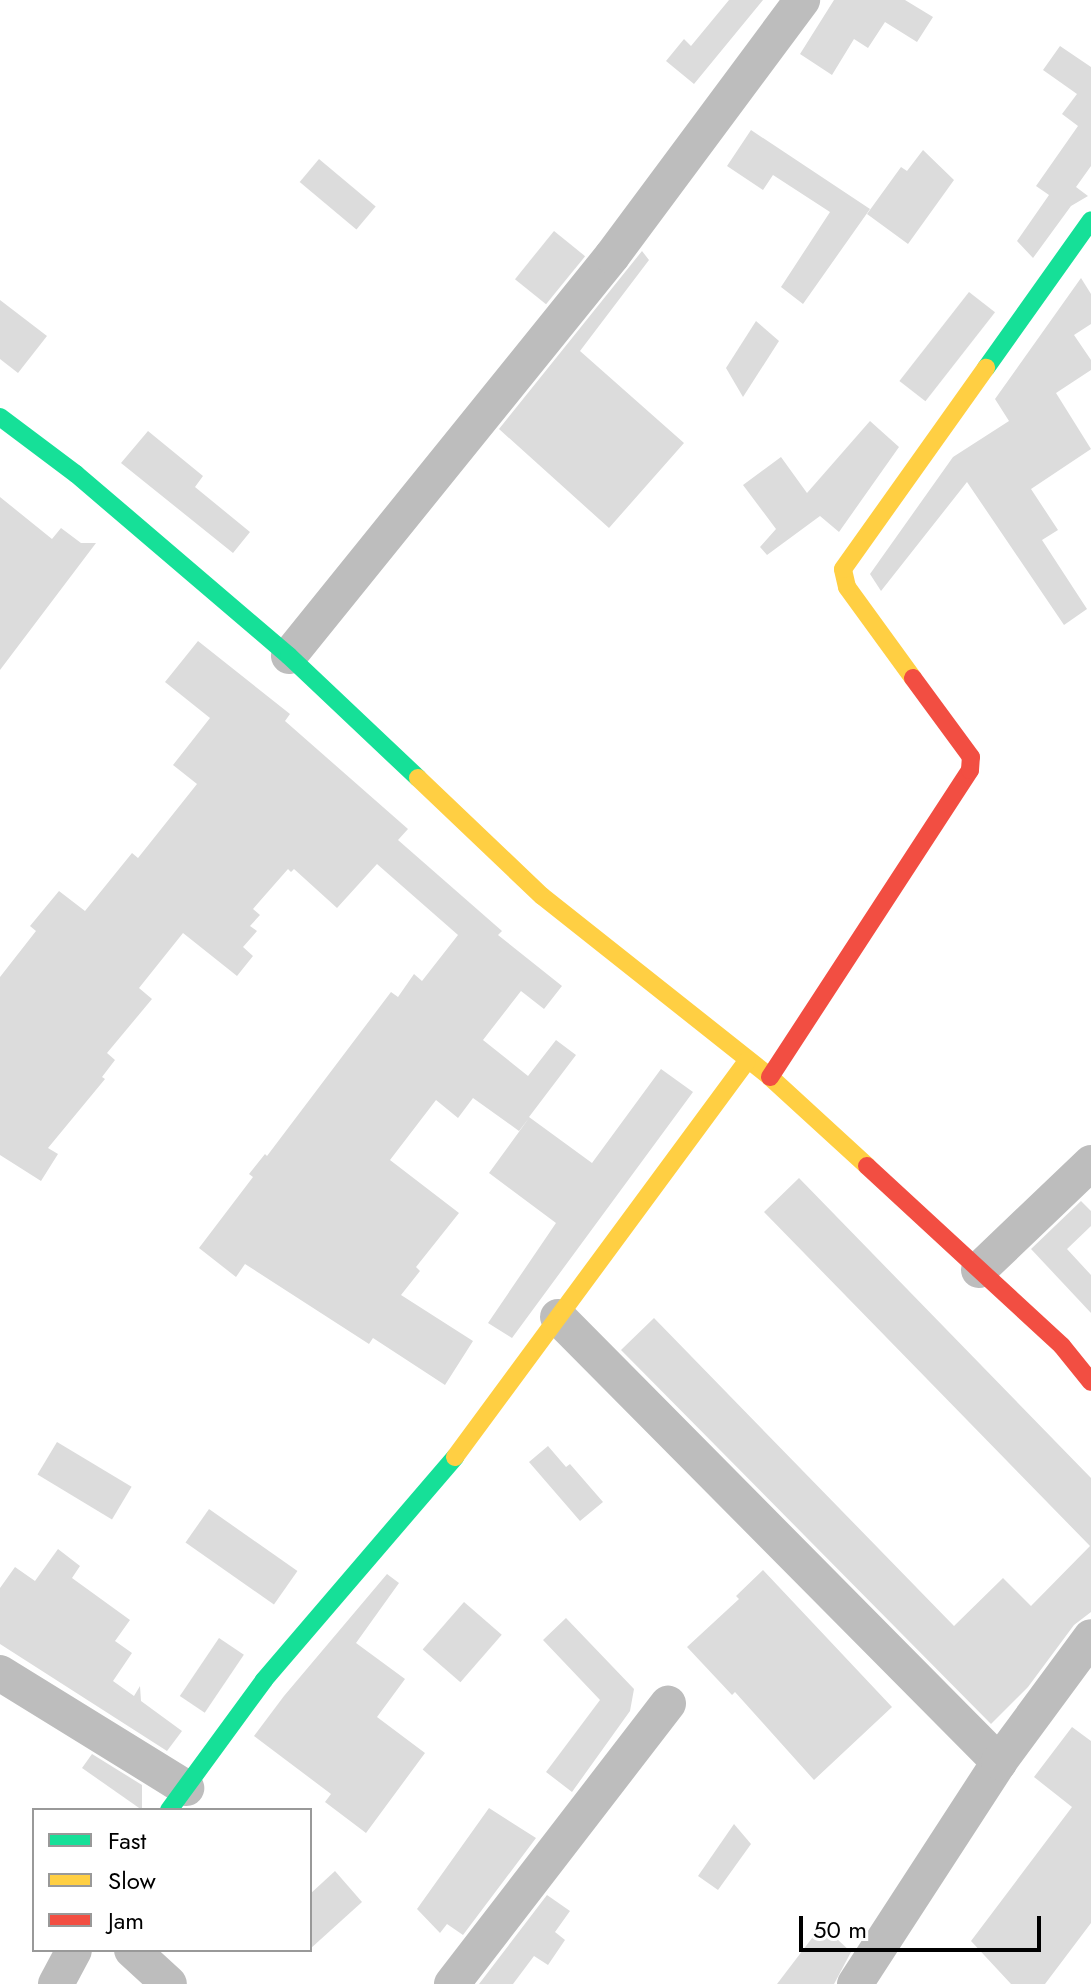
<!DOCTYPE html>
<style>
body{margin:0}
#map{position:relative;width:1091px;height:1984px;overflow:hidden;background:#fff;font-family:Jost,sans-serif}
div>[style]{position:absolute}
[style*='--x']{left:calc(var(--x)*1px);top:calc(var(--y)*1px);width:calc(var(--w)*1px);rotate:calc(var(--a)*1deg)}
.building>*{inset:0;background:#dcdcdc;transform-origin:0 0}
.street>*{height:36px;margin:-18px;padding:0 18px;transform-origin:18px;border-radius:18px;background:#bdbdbd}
.fast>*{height:18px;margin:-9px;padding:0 9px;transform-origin:9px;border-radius:9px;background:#16e098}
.slow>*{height:18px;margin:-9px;padding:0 9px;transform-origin:9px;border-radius:9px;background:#ffcf43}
.jam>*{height:18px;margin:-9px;padding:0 9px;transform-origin:9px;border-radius:9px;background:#f24e42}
span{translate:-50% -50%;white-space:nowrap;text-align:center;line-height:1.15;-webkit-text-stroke:8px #fff;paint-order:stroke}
.legend{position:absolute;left:32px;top:1808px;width:280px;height:144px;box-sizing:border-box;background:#fff;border:2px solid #999;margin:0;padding:10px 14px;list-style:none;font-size:24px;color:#000}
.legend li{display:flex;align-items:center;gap:16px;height:40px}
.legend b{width:40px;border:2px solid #999}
.scale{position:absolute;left:799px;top:1916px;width:242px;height:36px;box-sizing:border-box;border:4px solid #000;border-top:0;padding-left:10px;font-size:24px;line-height:28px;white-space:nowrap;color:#000;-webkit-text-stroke:6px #fff;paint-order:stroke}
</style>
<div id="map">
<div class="building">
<div style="clip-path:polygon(729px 0,763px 0,694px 84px,666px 61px,684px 39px,691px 46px)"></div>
<div style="clip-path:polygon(834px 0,905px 0,933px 17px,917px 42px,885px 22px,868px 48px,854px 39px,832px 75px,800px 54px)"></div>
<div style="clip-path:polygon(1060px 46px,1091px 67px,1091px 166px,1076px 187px,1088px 196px,1071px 206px,1033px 258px,1017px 241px,1049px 195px,1036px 186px,1078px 126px,1062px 114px,1077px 94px,1043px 70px)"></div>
<div style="clip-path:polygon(751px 130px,870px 209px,803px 304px,781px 287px,830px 212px,773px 175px,763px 190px,727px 166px)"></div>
<div style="clip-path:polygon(923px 150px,954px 180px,908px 244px,867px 214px,901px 167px,907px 171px)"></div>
<div style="left:319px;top:159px;width:74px;height:30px;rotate:40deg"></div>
<div style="left:554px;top:231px;width:40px;height:62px;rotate:39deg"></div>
<div style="clip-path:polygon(642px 251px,649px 260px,580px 351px,684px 443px,609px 528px,499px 429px)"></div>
<div style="clip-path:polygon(1081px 278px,1091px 294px,1091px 324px,1074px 335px,1091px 360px,1091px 370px,1056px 393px,1091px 449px,1031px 489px,1058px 530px,1042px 540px,1087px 609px,1064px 625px,967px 482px,881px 591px,870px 574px,953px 457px,1009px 421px,995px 399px)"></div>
<div style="left:969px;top:292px;width:33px;height:113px;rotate:38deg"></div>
<div style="clip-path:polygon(0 300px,47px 336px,18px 373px,0 359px)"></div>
<div style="clip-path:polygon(756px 321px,779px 341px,743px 397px,726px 368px)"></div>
<div style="clip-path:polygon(870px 421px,899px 447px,839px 532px,820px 516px,767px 555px,760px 547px,776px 529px,743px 485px,781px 457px,807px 493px)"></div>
<div style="clip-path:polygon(148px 431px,203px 476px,195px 487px,250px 532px,233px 553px,121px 463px)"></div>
<div style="clip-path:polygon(0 497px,52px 539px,61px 528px,81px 543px,96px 543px,0 670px)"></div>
<div style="clip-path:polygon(198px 641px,290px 714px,285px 721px,408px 829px,398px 840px,502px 931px,498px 935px,562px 986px,544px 1009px,521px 991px,483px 1040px,528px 1076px,556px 1040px,576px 1055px,529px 1117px,592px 1163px,661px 1069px,693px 1092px,512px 1338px,488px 1323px,556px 1223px,489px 1173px,529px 1118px,519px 1131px,473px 1098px,458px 1118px,436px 1100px,390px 1160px,459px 1213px,416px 1267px,420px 1271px,401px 1295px,473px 1341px,445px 1385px,373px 1338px,369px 1344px,245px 1264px,236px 1277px,199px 1248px,253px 1177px,249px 1174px,265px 1154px,267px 1156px,391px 992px,398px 997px,414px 974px,422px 981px,458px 935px,377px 864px,337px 908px,294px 869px,291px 872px,288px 869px,253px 909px,260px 915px,250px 926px,257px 931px,243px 947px,253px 956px,237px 976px,183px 933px,139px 988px,152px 999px,107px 1053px,115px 1060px,102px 1077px,105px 1079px,48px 1148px,58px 1154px,41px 1181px,0 1155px,0 977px,36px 931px,30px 926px,59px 891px,85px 911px,132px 853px,138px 858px,197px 784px,173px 765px,210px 718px,165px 682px)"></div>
<div style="clip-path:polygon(799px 1178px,1091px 1478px,1091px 1612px,1074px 1625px,1028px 1687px,991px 1724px,621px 1350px,654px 1318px,954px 1626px,1003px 1578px,1031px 1606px,1090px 1546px,764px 1212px)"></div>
<div style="clip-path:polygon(1081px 1201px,1091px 1211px,1091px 1226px,1067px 1249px,1091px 1275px,1091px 1313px,1031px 1249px)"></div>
<div style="left:57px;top:1442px;width:87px;height:38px;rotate:31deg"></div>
<div style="clip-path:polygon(548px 1446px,566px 1467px,570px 1464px,603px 1502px,580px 1521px,529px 1462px)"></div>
<div style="left:209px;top:1509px;width:108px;height:41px;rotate:35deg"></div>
<div style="clip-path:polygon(58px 1549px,80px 1566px,72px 1578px,130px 1620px,115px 1641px,132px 1653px,113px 1681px,134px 1696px,140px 1686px,141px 1701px,182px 1731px,167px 1751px,0 1644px,0 1588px,15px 1567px,35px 1581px)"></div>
<div style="clip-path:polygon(763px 1570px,892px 1707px,814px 1780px,735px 1692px,732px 1695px,687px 1647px,739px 1599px,736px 1596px)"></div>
<div style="clip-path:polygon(387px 1574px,399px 1583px,356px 1643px,405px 1679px,377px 1717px,425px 1753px,366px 1833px,325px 1802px,331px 1794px,254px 1736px,284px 1696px)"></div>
<div style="left:464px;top:1602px;width:50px;height:63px;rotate:41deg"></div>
<div style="clip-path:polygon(566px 1618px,634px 1689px,630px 1711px,572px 1792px,546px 1772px,600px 1700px,543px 1640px)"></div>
<div style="left:219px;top:1638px;width:30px;height:70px;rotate:34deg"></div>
<div style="clip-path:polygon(1072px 1727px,1091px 1741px,1091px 1923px,1045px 1984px,1011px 1984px,971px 1941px,1072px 1807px,1034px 1777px)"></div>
<div style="clip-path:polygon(92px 1754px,142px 1785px,142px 1810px,82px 1768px)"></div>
<div style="clip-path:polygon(489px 1808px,536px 1838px,463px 1935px,447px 1924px,440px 1933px,417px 1909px)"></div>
<div style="clip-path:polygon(734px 1824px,751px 1844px,718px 1890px,698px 1876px)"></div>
<div style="clip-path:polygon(335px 1871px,362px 1902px,310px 1949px,310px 1894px)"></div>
<div style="clip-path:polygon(547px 1895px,570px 1911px,555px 1932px,565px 1940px,548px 1965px,534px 1956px,513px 1984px,479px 1984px)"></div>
<div style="clip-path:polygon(822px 1925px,851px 1952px,834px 1984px,777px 1984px)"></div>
</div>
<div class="street">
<div style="--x:289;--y:656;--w:514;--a:-51.08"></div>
<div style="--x:612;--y:256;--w:319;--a:-53.4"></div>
<div style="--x:979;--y:1270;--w:155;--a:-43.7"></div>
<div style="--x:558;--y:1317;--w:627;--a:45.26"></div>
<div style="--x:0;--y:1673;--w:219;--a:31.7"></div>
<div style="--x:132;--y:1950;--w:50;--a:42.6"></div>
<div style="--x:56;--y:1984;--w:38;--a:-62"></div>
<div style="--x:452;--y:1984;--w:354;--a:-52.4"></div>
<div style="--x:855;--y:1984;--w:265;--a:-57"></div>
<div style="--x:999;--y:1762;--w:155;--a:-53.6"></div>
</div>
<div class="fast">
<div style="--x:986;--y:368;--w:181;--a:-54.6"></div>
<div style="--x:0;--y:417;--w:95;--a:36.9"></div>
<div style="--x:76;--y:474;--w:280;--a:40.5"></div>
<div style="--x:289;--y:656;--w:178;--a:43.4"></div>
<div style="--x:169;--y:1810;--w:161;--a:-53.8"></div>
<div style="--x:264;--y:1680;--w:294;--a:-49.4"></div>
</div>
<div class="slow">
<div style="--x:913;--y:678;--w:112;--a:-126"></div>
<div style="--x:847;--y:587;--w:18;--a:-103"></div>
<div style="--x:843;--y:569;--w:247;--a:-54.6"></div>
<div style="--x:418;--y:778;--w:171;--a:43.6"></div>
<div style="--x:542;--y:896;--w:291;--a:38.4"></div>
<div style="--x:770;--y:1077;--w:132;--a:42.5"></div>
<div style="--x:455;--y:1457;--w:492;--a:-53.6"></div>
</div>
<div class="jam">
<div style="--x:770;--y:1077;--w:366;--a:-56.9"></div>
<div style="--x:970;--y:770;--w:13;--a:-86"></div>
<div style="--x:971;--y:757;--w:98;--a:-126.3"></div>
<div style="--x:867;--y:1166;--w:265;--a:42.7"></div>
<div style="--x:1062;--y:1346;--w:46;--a:51.1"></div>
</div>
<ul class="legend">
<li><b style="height:10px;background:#16e098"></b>Fast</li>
<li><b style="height:10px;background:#ffcf43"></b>Slow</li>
<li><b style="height:10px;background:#f24e42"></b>Jam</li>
</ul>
<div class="scale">50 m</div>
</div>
